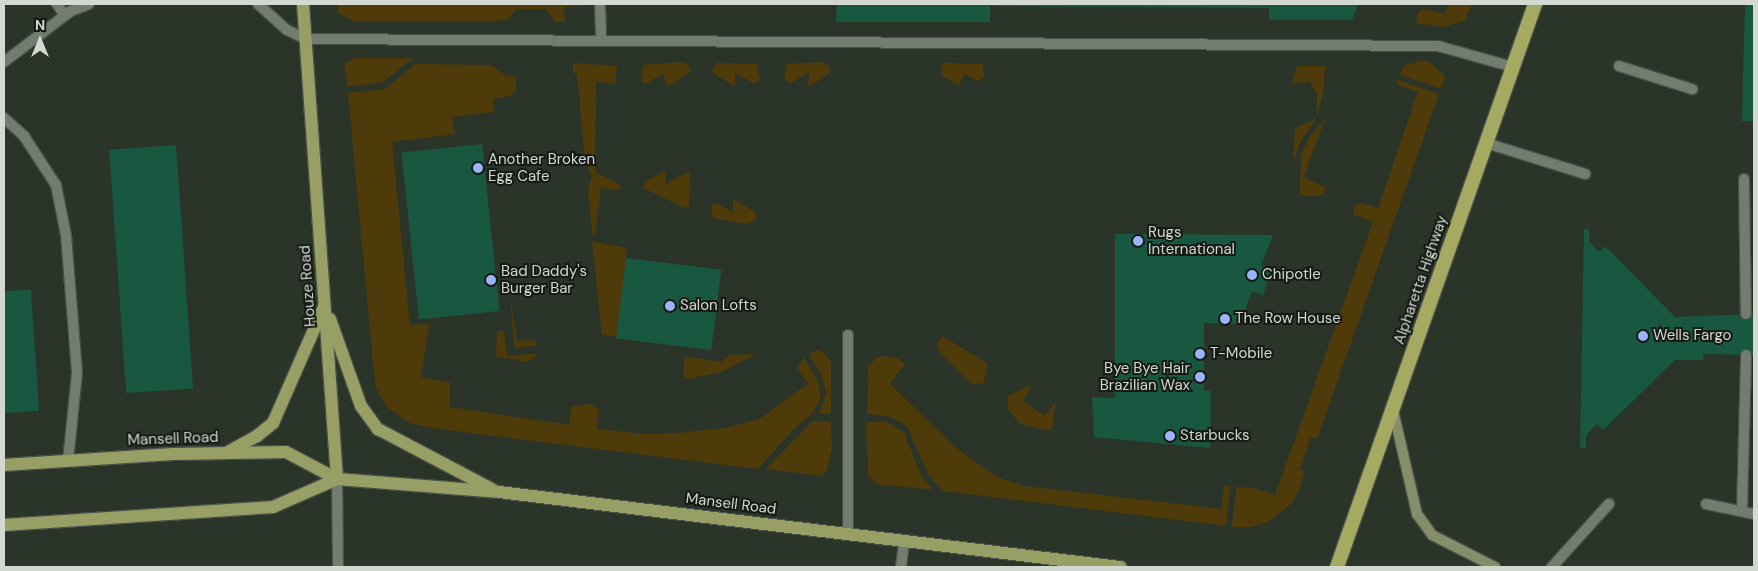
<!DOCTYPE html>
<style>
body{margin:0}
#map{position:relative;width:1758px;height:571px;overflow:hidden;background:#2b3428;font-family:"DM Sans",sans-serif}
div>[style]{position:absolute}
[style*='--x']{left:calc(var(--x)*1px);top:calc(var(--y)*1px);width:calc(var(--w)*1px);rotate:calc(var(--a)*1deg)}
.green>*{inset:0;background:#4e3b09}
.building>*{inset:0;background:#185841;transform-origin:0 0}
.roads{filter:drop-shadow(1px 0 #495047) drop-shadow(-1px 0 #495047) drop-shadow(0 1px #495047) drop-shadow(0 -1px #495047)}
.service>*{height:10px;margin:-5px;padding:0 5px;transform-origin:5px;border-radius:5px;background:#727c6f}
.tertiary>*{height:10px;margin:-5px;padding:0 5px;transform-origin:5px;border-radius:5px;background:#727c6f}
.secondary>*{height:10px;margin:-5px;padding:0 5px;transform-origin:5px;border-radius:5px;background:#858d6a}
.primary>*{height:12px;margin:-6px;padding:0 6px;transform-origin:6px;border-radius:6px;background:#979f65}
.trunk>*{height:14px;margin:-7px;padding:0 7px;transform-origin:7px;border-radius:7px;background:#a4aa62}
.dots>*{width:14px;height:14px;translate:-50% -50%;box-sizing:border-box;border:2px solid #161a15;border-radius:50%}
span{translate:-50% -50%;white-space:nowrap;text-align:center;line-height:1.15;-webkit-text-stroke:4px #161a15;paint-order:stroke}
.poi-label{font-size:15px;color:#d3d9d1}
.left{translate:0 -50%;text-align:left}
.right{translate:-100% -50%;text-align:right}
.street-label{font-size:15px;color:#d3d9d1}
.frame{position:absolute;inset:0;border:5px solid #d3d9d1;pointer-events:none}
.north{position:absolute;left:15px;top:15px;width:50px;height:50px;-webkit-text-stroke:4px #161a15;paint-order:stroke;rotate:0deg;font-size:14px;font-weight:700;line-height:20px;text-align:center;color:#d3d9d1}
.north::after{content:'';display:block;margin:auto;width:18px;height:22px;background:#d3d9d1;clip-path:polygon(50% 0,100% 100%,50% 72%,0 100%)}
</style>
<div id="map">
<div class="green">
<div style="clip-path:polygon(338px 4px,584px 4px,585px 6px,564px 7px,565px 22px,555px 22px,546px 9px,516px 9px,508px 20px,482px 22px,354px 21px,338px 13px)"></div>
<div style="clip-path:polygon(1449px 4px,1472px 4px,1465px 21px,1443px 27px,1416px 23px,1418px 12px,1425px 9px,1445px 14px)"></div>
<div style="clip-path:polygon(355px 58px,413px 58px,383px 82px,347px 87px,344px 64px)"></div>
<div style="clip-path:polygon(1422px 60px,1431px 63px,1445px 76px,1441px 89px,1400px 75px,1404px 66px)"></div>
<div style="clip-path:polygon(680px 62px,687px 64px,691px 71px,673px 83px,666px 86px,664px 74px,645px 84px,641px 81px,643px 65px)"></div>
<div style="clip-path:polygon(822px 62px,830px 66px,830px 73px,808px 87px,809px 72px,791px 83px,784px 80px,786px 64px)"></div>
<div style="clip-path:polygon(573px 63px,617px 66px,615px 84px,596px 81px,595px 172px,619px 184px,620px 190px,601px 188px,595px 234px,592px 234px,588px 189px,592px 176px,585px 161px,577px 73px,573px 73px)"></div>
<div style="clip-path:polygon(716px 63px,757px 64px,760px 80px,754px 83px,735px 74px,735px 86px,714px 74px,712px 70px)"></div>
<div style="clip-path:polygon(942px 63px,983px 64px,984px 78px,977px 81px,965px 74px,959px 85px,941px 75px)"></div>
<div style="clip-path:polygon(415px 64px,491px 65px,505px 75px,515px 76px,516px 90px,510px 96px,493px 99px,494px 112px,452px 117px,455px 134px,392px 142px,410px 325px,429px 324px,421px 377px,450px 382px,450px 407px,569px 425px,572px 406px,591px 404px,599px 410px,597px 429px,644px 434px,678px 433px,724px 428px,759px 419px,808px 384px,797px 368px,804px 357px,818px 381px,821px 398px,812px 414px,795px 428px,758px 469px,431px 428px,409px 423px,387px 407px,376px 388px,374px 373px,348px 93px,385px 89px)"></div>
<div style="clip-path:polygon(1297px 66px,1325px 66px,1324px 89px,1317px 118px,1301px 140px,1293px 163px,1295px 128px,1317px 118px,1317px 93px,1309px 81px,1294px 84px,1292px 81px)"></div>
<div style="clip-path:polygon(1398px 80px,1439px 94px,1317px 439px,1311px 437px,1300px 470px,1305px 471px,1300px 487px,1292px 503px,1268px 522px,1251px 527px,1232px 527px,1236px 487px,1254px 488px,1275px 495px,1373px 222px,1354px 215px,1353px 206px,1361px 203px,1378px 208px,1418px 92px,1398px 85px)"></div>
<div style="clip-path:polygon(1325px 119px,1304px 177px,1326px 188px,1324px 194px,1317px 196px,1305px 196px,1300px 194px,1301px 154px,1310px 136px)"></div>
<div style="clip-path:polygon(665px 170px,666px 184px,690px 171px,689px 206px,685px 208px,643px 188px,645px 182px)"></div>
<div style="clip-path:polygon(733px 199px,754px 211px,757px 220px,747px 224px,713px 218px,711px 206px,716px 203px,733px 212px)"></div>
<div style="clip-path:polygon(592px 241px,627px 248px,617px 337px,602px 334px)"></div>
<div style="clip-path:polygon(510px 296px,517px 341px,533px 340px,538px 345px,514px 348px)"></div>
<div style="clip-path:polygon(497px 331px,504px 331px,507px 356px,539px 353px,528px 362px,496px 356px)"></div>
<div style="clip-path:polygon(942px 336px,987px 363px,984px 383px,972px 385px,940px 353px,937px 343px)"></div>
<div style="clip-path:polygon(817px 350px,824px 352px,831px 362px,831px 414px,819px 414px,826px 393px,821px 375px,809px 354px)"></div>
<div style="clip-path:polygon(756px 354px,722px 372px,687px 379px,683px 375px,685px 356px,721px 362px,730px 355px)"></div>
<div style="clip-path:polygon(883px 356px,897px 358px,905px 364px,890px 384px,957px 449px,999px 478px,1025px 486px,1221px 509px,1224px 486px,1230px 486px,1226px 526px,943px 491px,928px 475px,907px 426px,890px 417px,867px 414px,868px 367px,876px 358px)"></div>
<div style="clip-path:polygon(1032px 385px,1023px 401px,1045px 416px,1055px 402px,1052px 431px,1020px 424px,1008px 409px,1007px 396px)"></div>
<div style="clip-path:polygon(812px 421px,831px 421px,832px 449px,826px 472px,821px 476px,766px 469px)"></div>
<div style="clip-path:polygon(866px 422px,887px 422px,904px 432px,921px 475px,933px 490px,876px 484px,868px 475px)"></div>
</div>
<div class="building">
<div style="clip-path:polygon(837px 4px,1358px 4px,1352px 20px,1269px 20px,1269px 8px,990px 6px,990px 22px,836px 22px)"></div>
<div style="clip-path:polygon(1745px 4px,1754px 4px,1754px 121px,1742px 121px)"></div>
<div style="left:482px;top:144px;width:168px;height:81px;rotate:84deg"></div>
<div style="left:176px;top:145px;width:244px;height:67px;rotate:86deg"></div>
<div style="clip-path:polygon(1584px 229px,1589px 229px,1589px 241px,1599px 252px,1605px 246px,1675px 317px,1754px 314px,1754px 355px,1703px 354px,1704px 360px,1675px 360px,1603px 430px,1597px 424px,1586px 435px,1586px 448px,1580px 448px)"></div>
<div style="clip-path:polygon(1115px 234px,1273px 235px,1261px 266px,1272px 269px,1263px 295px,1252px 291px,1240px 324px,1204px 323px,1204px 391px,1211px 391px,1210px 448px,1094px 437px,1092px 397px,1115px 398px)"></div>
<div style="left:626px;top:258px;width:96px;height:81px;rotate:7deg"></div>
<div style="clip-path:polygon(31px 290px,39px 411px,4px 413px,4px 291px)"></div>
</div>
<div class="roads">
<div class="service">
<div style="--x:57;--y:4;--w:14;--a:56"></div>
<div style="--x:258;--y:4;--w:39;--a:42"></div>
<div style="--x:287;--y:30;--w:21;--a:25"></div>
<div style="--x:306;--y:39;--w:1132;--a:0.35"></div>
<div style="--x:1438;--y:46;--w:78;--a:15.6"></div>
<div style="--x:600;--y:5;--w:36;--a:88"></div>
<div style="--x:4;--y:62;--w:84;--a:-37.3"></div>
<div style="--x:71;--y:11;--w:19;--a:-21"></div>
<div style="--x:1619;--y:66;--w:77;--a:17.5"></div>
<div style="--x:4;--y:118;--w:27;--a:42"></div>
<div style="--x:24;--y:136;--w:59;--a:56.9"></div>
<div style="--x:56;--y:185;--w:51;--a:78.7"></div>
<div style="--x:66;--y:235;--w:138;--a:85.4"></div>
<div style="--x:77;--y:373;--w:88;--a:95.8"></div>
<div style="--x:1486;--y:143;--w:104;--a:17.4"></div>
<div style="--x:1744;--y:179;--w:135;--a:89.2"></div>
<div style="--x:1706;--y:504;--w:49;--a:11.8"></div>
<div style="--x:1742;--y:511;--w:156;--a:-88.5"></div>
<div style="--x:848;--y:535;--w:200;--a:-90"></div>
<div style="--x:901;--y:567;--w:26;--a:-83"></div>
<div style="--x:1552;--y:567;--w:85;--a:-47.9"></div>
</div>
<div class="tertiary">
<div style="--x:337;--y:479;--w:88;--a:89.3"></div>
</div>
<div class="secondary">
<div style="--x:1393;--y:410;--w:107;--a:77"></div>
<div style="--x:1417;--y:514;--w:26;--a:54"></div>
<div style="--x:1432;--y:535;--w:71;--a:26.9"></div>
</div>
<div class="primary">
<div style="--x:303;--y:4;--w:476;--a:85.9"></div>
<div style="--x:330;--y:319;--w:92;--a:70.4"></div>
<div style="--x:361;--y:406;--w:29;--a:54"></div>
<div style="--x:378;--y:429;--w:129;--a:27.8"></div>
<div style="--x:228;--y:452;--w:33;--a:-29"></div>
<div style="--x:257;--y:436;--w:21;--a:-39"></div>
<div style="--x:273;--y:423;--w:127;--a:-66.3"></div>
<div style="--x:4;--y:465;--w:169;--a:-3.7"></div>
<div style="--x:173;--y:454;--w:113;--a:-1"></div>
<div style="--x:286;--y:452;--w:58;--a:27.9"></div>
<div style="--x:337;--y:479;--w:163;--a:4.6"></div>
<div style="--x:499;--y:492;--w:626;--a:6.89"></div>
<div style="--x:4;--y:525;--w:270;--a:-3.8"></div>
<div style="--x:273;--y:507;--w:70;--a:-23.6"></div>
</div>
<div class="trunk">
<div style="--x:1337;--y:567;--w:597;--a:-70.62"></div>
</div>
</div>
<div class="dots">
<div style="left:478px;top:168px;background:#9cb4fd"></div>
<div style="left:1138px;top:241px;background:#9cb4fd"></div>
<div style="left:1252px;top:275px;background:#9cb4fd"></div>
<div style="left:491px;top:280px;background:#9cb4fd"></div>
<div style="left:670px;top:306px;background:#9cb4fd"></div>
<div style="left:1225px;top:319px;background:#9cb4fd"></div>
<div style="left:1643px;top:336px;background:#9cb4fd"></div>
<div style="left:1200px;top:354px;background:#9cb4fd"></div>
<div style="left:1200px;top:377px;background:#9cb4fd"></div>
<div style="left:1170px;top:436px;background:#9cb4fd"></div>
</div>
<div class="poi-label">
<span class="left" style="left:488px;top:168px">Another Broken<br>Egg Cafe</span>
<span class="left" style="left:1148px;top:241px">Rugs<br>International</span>
<span class="left" style="left:501px;top:280px">Bad Daddy's<br>Burger Bar</span>
<span class="left" style="left:1262px;top:275px">Chipotle</span>
<span class="left" style="left:680px;top:306px">Salon Lofts</span>
<span class="left" style="left:1235px;top:319px">The Row House</span>
<span class="left" style="left:1653px;top:336px">Wells Fargo</span>
<span class="left" style="left:1210px;top:354px">T-Mobile</span>
<span class="right" style="left:1190px;top:377px">Bye Bye Hair<br>Brazilian Wax</span>
<span class="left" style="left:1180px;top:436px">Starbucks</span>
</div>
<div class="street-label">
<span style="left:1421px;top:280px;rotate:-71deg">Alpharetta Highway</span>
<span style="left:308px;top:286px;rotate:-94deg">Houze Road</span>
<span style="left:173px;top:439px;rotate:-2deg">Mansell Road</span>
<span style="left:731px;top:504px;rotate:7deg">Mansell Road</span>
</div>
<div class="frame"></div>
<div class="north">N</div>
</div>
